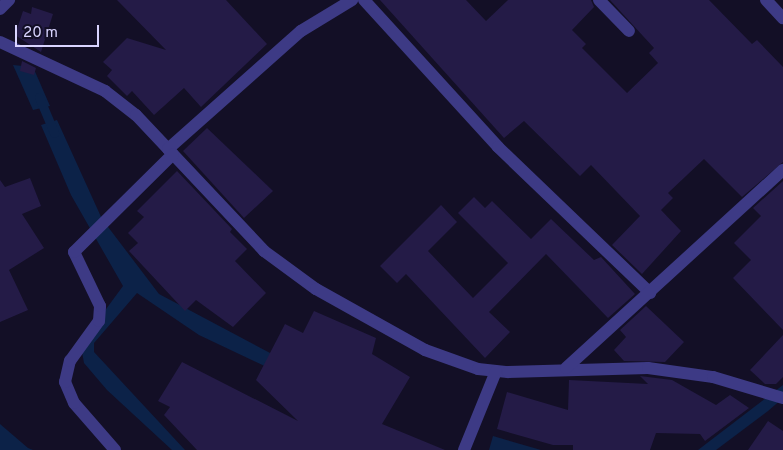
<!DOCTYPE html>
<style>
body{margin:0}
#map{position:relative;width:783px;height:450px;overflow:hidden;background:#130f26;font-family:Overpass,sans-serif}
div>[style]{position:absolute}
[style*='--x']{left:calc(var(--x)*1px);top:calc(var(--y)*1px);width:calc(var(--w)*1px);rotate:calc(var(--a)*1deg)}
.water>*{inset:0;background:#0c2248}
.stream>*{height:9px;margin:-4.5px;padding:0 4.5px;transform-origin:4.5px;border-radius:4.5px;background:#0c2248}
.building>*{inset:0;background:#241b47}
.minor>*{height:12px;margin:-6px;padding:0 6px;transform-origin:6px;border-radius:6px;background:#3d3a85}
span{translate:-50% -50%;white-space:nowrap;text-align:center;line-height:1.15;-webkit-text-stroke:4px #130f26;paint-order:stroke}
.scale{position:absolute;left:15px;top:25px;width:84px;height:22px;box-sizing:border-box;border:2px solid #d9d4ff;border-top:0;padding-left:6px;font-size:15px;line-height:18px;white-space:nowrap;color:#d9d4ff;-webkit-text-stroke:4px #130f26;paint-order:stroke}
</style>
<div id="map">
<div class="water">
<div style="clip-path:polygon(13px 65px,33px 67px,50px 106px,33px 110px)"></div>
<div style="clip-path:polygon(57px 120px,102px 219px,159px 294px,302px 370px,351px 407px,199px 335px,137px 293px,94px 343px,94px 352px,185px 450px,172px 450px,107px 390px,84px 363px,82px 352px,87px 335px,123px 286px,71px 195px,41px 125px)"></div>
<div style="clip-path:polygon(783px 385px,783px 398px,768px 411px,716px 450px,698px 450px)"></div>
<div style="clip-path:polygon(0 424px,28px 448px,33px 450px,0 450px)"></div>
<div style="clip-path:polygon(493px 436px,541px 450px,489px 450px)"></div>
</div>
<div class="stream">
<div style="--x:39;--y:97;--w:39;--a:67"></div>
</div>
<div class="building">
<div style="clip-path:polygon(117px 0,226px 0,267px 44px,201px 107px,184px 88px,154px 115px,132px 91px,127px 96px,107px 76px,112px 70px,103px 62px,127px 38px,166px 50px)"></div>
<div style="clip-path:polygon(380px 0,466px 0,486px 21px,508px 0,591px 0,594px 7px,572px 30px,586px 44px,582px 48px,627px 93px,658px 63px,649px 53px,654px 48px,610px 0,709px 0,752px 44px,757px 40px,783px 67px,783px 162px,742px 197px,704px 159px,668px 193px,673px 198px,661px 210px,681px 231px,642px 274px,612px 245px,640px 216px,591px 165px,580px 176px,524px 121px,504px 138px)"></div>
<div style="clip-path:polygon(32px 7px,53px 14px,41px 52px,15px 35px,23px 11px,31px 14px)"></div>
<div style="clip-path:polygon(22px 61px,36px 68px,34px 75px,20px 71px)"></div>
<div style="clip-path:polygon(207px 128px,273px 191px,244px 218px,183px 151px)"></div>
<div style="clip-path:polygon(177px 171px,232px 229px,230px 232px,247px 249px,235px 261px,266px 293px,233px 327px,196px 300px,185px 311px,129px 251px,138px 243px,128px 233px,144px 217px,137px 211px)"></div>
<div style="clip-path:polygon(30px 178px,41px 206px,22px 214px,44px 248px,9px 270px,28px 310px,0 322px,0 180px,5px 187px)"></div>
<div style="clip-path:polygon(783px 181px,783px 330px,733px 278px,751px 260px,734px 243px,761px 216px,753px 208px)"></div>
<div style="clip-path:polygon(474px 197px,485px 208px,492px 201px,531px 239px,551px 219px,594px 260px,601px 257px,635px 294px,608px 318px,546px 254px,489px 312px,510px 332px,485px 358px,406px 274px,397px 283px,380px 266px,441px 205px,457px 222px,428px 251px,473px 298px,508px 263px,458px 213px)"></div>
<div style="clip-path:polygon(646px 306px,684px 342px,665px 362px,624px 361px,614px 350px,626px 337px,620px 330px)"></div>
<div style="clip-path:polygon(314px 311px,376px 338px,372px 354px,410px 377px,382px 424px,445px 450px,197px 450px,164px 415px,170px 407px,158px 401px,182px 362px,298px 421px,256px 380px,285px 324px,303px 333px)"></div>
<div style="clip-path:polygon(783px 335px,783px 377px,776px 384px,765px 384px,750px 370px)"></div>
<div style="clip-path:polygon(640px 376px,672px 380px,716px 405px,730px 395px,749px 408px,705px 441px,700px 434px,656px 433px,650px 450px,573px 450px,573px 445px,553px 445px,497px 429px,507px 392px,568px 410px,569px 380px,648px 384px)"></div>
<div style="clip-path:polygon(768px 421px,783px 431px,783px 450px,748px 450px)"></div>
</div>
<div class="minor">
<div style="--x:364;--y:0;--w:199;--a:47.6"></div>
<div style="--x:498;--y:147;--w:211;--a:43.8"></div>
<div style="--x:599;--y:0;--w:43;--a:45.9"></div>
<div style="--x:766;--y:0;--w:25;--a:47"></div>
<div style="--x:0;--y:9;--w:13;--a:-45"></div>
<div style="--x:0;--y:42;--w:116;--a:25"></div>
<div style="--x:105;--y:91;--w:39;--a:38"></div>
<div style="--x:136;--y:115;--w:187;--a:46.7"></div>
<div style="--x:264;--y:251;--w:64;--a:36.2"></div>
<div style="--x:316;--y:289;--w:125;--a:29.2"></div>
<div style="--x:425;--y:350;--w:56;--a:19.7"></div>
<div style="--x:478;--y:369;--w:30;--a:6"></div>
<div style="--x:508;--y:372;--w:140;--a:-1.6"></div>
<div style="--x:648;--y:368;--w:66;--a:7.9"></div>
<div style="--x:713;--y:377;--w:73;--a:16.7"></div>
<div style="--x:168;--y:149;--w:178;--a:-41.6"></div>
<div style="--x:301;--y:31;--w:60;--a:-31.3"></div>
<div style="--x:566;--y:368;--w:294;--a:-42.4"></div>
<div style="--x:115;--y:450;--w:62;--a:-131.1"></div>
<div style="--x:74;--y:403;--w:23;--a:-113"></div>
<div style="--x:65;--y:382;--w:22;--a:-77"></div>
<div style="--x:70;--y:361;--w:49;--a:-54.1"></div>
<div style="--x:99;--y:321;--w:15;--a:-86"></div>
<div style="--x:100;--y:306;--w:60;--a:-115.7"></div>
<div style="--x:74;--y:252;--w:139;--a:-44.7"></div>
<div style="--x:464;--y:450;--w:85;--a:-67.9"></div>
</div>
<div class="scale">20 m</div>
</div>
